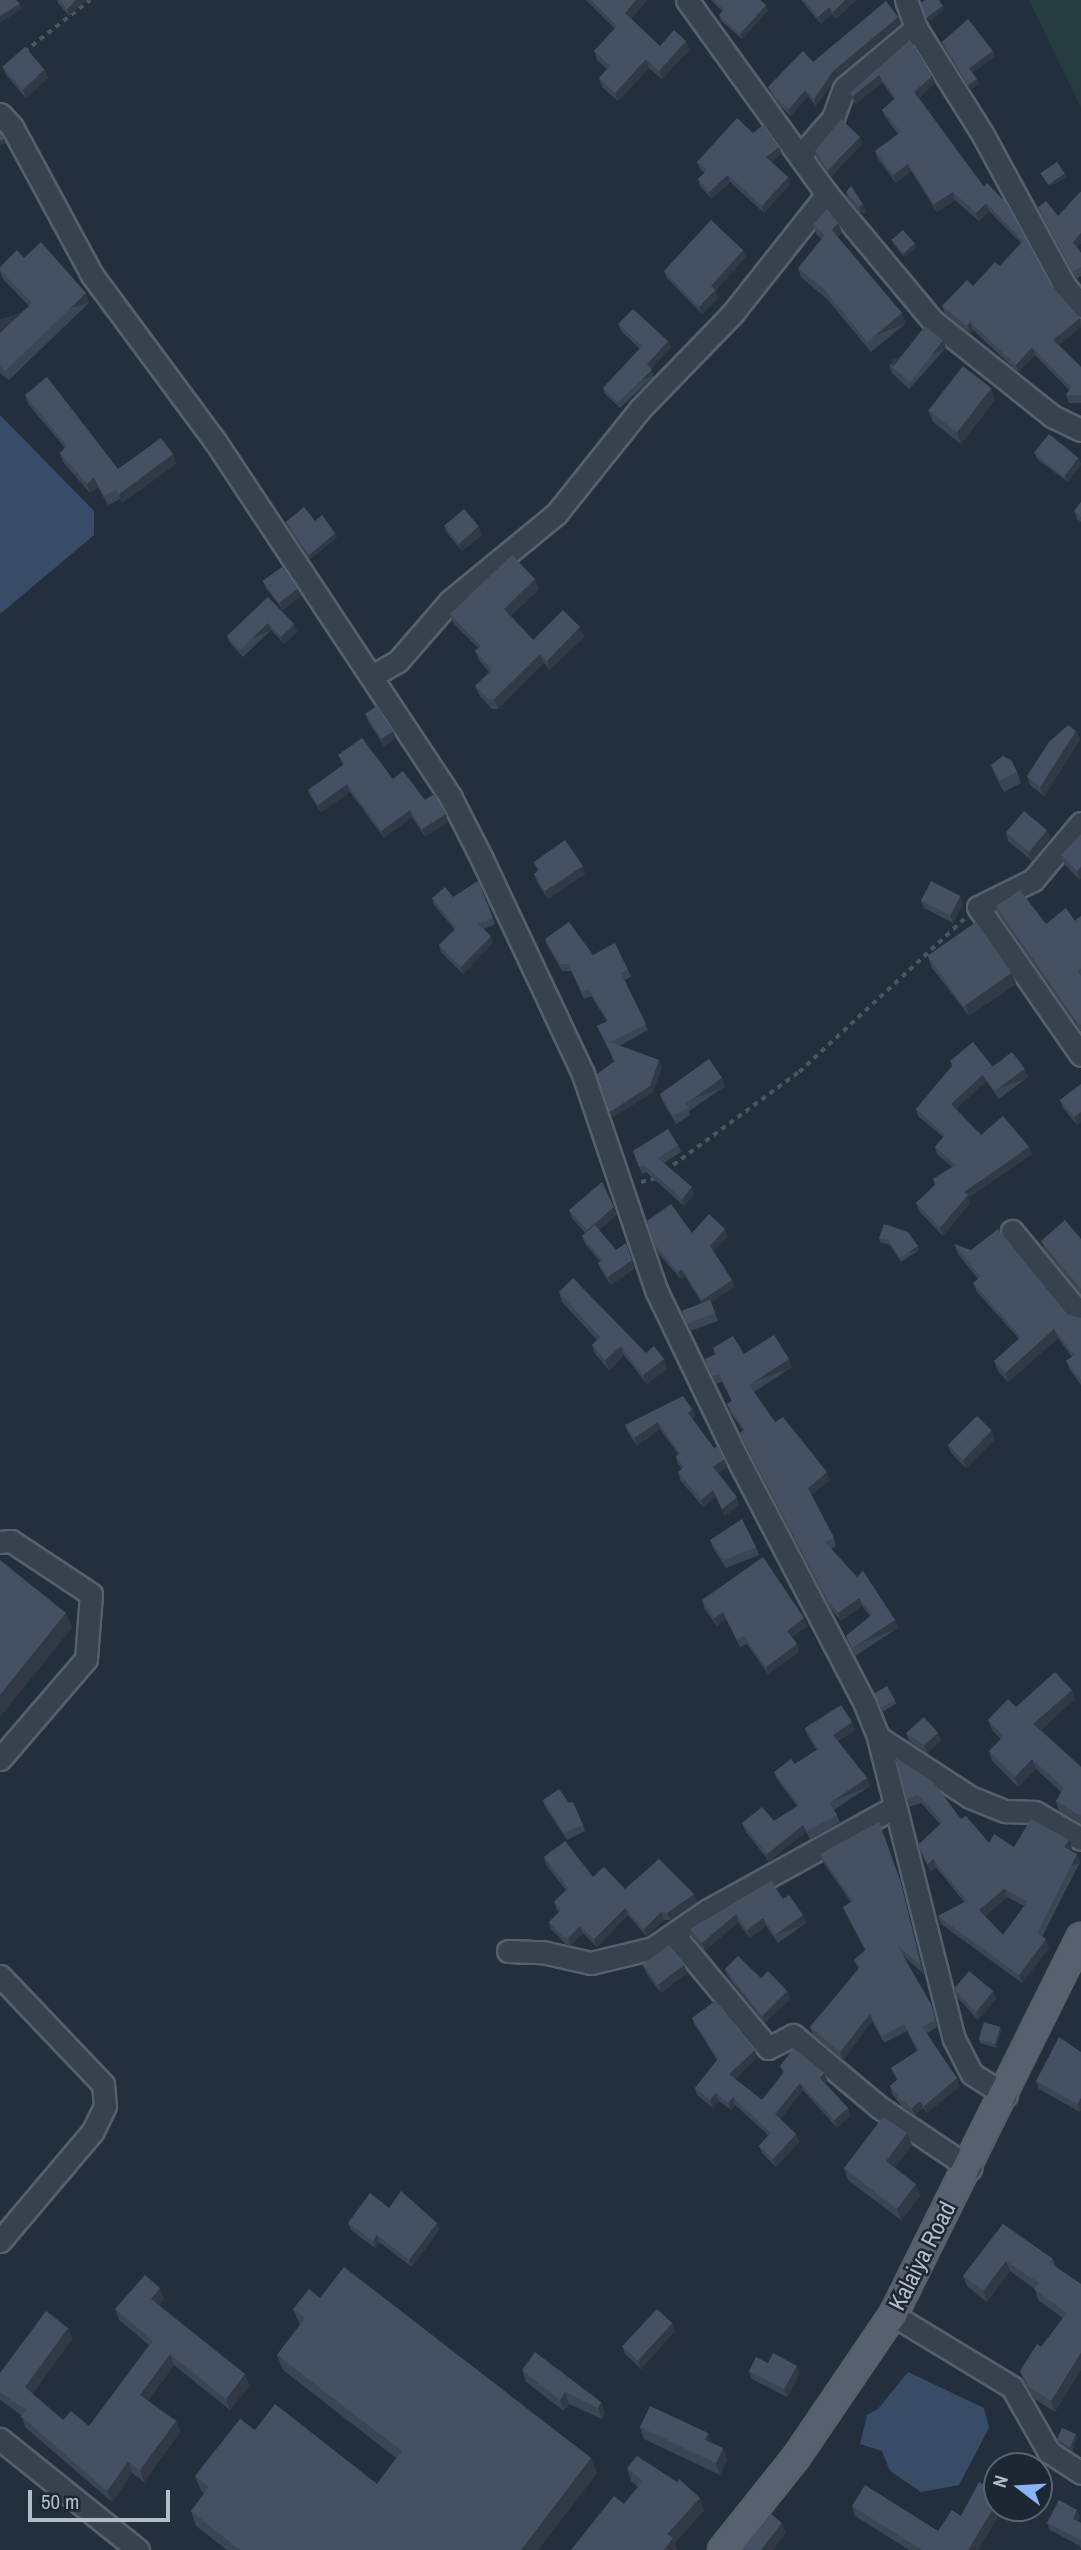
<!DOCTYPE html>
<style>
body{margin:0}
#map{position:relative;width:1081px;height:2550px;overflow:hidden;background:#242f3e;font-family:"Archivo Narrow",sans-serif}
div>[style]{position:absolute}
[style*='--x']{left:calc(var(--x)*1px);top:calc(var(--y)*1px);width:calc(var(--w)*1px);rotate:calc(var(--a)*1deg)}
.green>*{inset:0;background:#263c3f}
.water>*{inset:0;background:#394c67}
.path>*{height:3.5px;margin-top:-1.75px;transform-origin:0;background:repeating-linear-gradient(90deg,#44595c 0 5px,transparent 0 10px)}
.roads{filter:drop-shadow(2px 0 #565f6c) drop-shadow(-2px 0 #565f6c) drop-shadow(0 2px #565f6c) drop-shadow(0 -2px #565f6c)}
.minor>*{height:21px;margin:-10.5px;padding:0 10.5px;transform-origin:10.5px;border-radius:10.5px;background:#38414e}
.major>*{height:26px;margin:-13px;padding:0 13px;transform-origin:13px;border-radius:13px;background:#56606e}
.wall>*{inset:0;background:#3b4654}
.shaded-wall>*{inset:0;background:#303945;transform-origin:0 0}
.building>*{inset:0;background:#455162;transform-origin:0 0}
span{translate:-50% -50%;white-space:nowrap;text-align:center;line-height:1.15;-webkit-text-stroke:5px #1d2633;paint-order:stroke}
.street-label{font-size:24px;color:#b4bcc9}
.north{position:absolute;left:983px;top:2452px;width:70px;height:70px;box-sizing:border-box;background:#1d2633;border:2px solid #59626f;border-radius:50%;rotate:287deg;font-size:19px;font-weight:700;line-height:28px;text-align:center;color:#b4bcc9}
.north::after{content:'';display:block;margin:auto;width:24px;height:32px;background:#8ab4f8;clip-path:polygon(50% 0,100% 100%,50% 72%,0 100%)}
.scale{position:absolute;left:28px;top:2490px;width:142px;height:32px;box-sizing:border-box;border:4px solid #b4bcc9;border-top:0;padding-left:9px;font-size:21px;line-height:24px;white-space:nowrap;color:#b4bcc9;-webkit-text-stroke:5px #1d2633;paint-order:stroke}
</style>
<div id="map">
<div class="green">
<div style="clip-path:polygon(1029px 0,1081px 0,1081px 108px)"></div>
</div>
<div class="water">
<div style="clip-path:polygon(0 415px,94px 511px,94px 535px,0 614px)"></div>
<div style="clip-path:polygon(908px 2372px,984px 2408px,989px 2428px,959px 2485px,921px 2492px,890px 2471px,882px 2451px,860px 2444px,867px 2415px,878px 2409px)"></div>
</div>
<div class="path">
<div style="--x:24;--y:52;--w:84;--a:-38.2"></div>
<div style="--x:665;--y:1171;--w:167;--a:-36.5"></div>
<div style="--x:799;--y:1072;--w:225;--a:-42.8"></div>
<div style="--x:641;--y:1182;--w:16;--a:-14"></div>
</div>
<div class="roads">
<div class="minor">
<div style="--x:687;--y:0;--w:239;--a:54.2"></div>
<div style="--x:827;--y:194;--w:165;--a:50.2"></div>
<div style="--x:933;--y:321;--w:152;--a:38.6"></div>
<div style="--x:1052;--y:416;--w:32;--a:26"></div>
<div style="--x:906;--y:0;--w:30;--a:70"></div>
<div style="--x:916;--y:28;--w:126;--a:57.9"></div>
<div style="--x:983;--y:135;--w:172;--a:61.5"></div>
<div style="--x:1065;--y:286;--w:26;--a:51"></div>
<div style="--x:0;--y:114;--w:18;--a:47"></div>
<div style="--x:12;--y:127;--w:168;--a:61.6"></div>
<div style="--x:92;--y:275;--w:207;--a:53.5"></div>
<div style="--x:215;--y:441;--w:428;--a:56.5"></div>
<div style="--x:451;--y:798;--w:66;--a:63"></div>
<div style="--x:481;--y:857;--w:240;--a:64.8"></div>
<div style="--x:583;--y:1074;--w:230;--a:71.3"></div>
<div style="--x:657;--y:1292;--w:180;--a:64.3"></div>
<div style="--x:735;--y:1454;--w:282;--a:62.5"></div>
<div style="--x:865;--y:1704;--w:35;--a:68"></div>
<div style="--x:878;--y:1737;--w:311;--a:75.9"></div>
<div style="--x:954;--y:2039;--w:39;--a:63"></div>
<div style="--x:972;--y:2074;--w:40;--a:32"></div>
<div style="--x:800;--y:156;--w:50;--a:-49"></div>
<div style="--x:833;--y:118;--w:32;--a:-70"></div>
<div style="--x:844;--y:88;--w:94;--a:-39.8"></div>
<div style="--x:372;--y:676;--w:30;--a:-30"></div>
<div style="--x:398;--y:661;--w:79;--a:-49.1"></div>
<div style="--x:450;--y:601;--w:137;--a:-39.4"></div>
<div style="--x:556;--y:514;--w:134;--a:-51.3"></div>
<div style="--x:640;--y:409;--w:132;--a:-45.9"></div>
<div style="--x:732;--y:314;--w:153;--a:-51.6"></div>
<div style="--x:1081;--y:823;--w:75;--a:130.1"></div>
<div style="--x:1033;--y:880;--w:61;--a:153.9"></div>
<div style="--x:978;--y:907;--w:180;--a:55.2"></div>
<div style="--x:1012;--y:1231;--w:109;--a:50.6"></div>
<div style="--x:0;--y:1542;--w:11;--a:-5"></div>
<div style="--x:11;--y:1541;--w:96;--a:33.5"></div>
<div style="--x:91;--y:1594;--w:65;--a:94.4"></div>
<div style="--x:86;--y:1659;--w:132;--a:130.7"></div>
<div style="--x:878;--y:1737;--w:110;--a:33.1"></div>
<div style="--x:970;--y:1797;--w:38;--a:22"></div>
<div style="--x:1005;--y:1811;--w:30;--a:2"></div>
<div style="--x:1035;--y:1812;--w:53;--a:30.4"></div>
<div style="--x:674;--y:1935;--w:147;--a:50.2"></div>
<div style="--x:768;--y:2048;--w:28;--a:-27"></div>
<div style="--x:793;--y:2035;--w:112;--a:39.9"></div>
<div style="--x:879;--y:2107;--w:110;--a:33.8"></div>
<div style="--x:508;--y:1951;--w:34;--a:2"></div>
<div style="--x:542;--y:1952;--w:50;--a:12.7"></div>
<div style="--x:591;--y:1963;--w:64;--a:-13.6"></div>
<div style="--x:653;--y:1948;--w:67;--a:-34.6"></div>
<div style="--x:708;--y:1910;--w:211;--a:-28.9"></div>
<div style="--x:0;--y:1976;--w:149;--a:46.4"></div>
<div style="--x:103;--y:2084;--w:22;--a:85"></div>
<div style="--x:105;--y:2106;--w:28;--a:116"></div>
<div style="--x:93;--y:2131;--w:144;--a:130.2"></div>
<div style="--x:893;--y:2315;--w:139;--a:31.2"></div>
<div style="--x:1012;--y:2387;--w:75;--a:60.4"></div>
<div style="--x:1049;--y:2452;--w:38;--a:33"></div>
<div style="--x:0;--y:2439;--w:177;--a:38.8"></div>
</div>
<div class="major">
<div style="--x:722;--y:2550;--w:120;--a:-51.4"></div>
<div style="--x:797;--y:2456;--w:171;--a:-55.8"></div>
<div style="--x:893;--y:2315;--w:422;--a:-63.6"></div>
</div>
</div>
<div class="wall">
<div style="clip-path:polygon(57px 0,86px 0,69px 16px,58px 3px)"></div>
<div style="clip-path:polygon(586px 0,647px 0,631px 19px,660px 46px,686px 41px,689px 50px,662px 79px,649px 68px,618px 101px,602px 87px,599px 78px,607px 69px,597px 60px,594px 51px,615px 29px)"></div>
<div style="clip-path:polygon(711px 0,760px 0,766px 5px,768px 11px,742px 39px,721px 21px,719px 15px,723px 12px)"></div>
<div style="clip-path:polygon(801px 0,856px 0,836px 19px,832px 14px,821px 24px)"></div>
<div style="clip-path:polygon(898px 17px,901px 24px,836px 78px,816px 106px,808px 96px,791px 116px,778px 104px,771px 93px,768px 87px)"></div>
<div style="clip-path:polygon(910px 40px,932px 76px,935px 83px,919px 98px,984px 187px,987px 183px,1051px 285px,1081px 320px,1081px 327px,1059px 345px,1081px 367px,1081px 403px,1069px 403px,1066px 395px,1069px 390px,1035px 355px,1018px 372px,973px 330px,970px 333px,945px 314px,942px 306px,973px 286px,1000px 266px,1021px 243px,989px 211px,979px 221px,955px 200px,937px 212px,911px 171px,896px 183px,878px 159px,875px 151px,898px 134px,885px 117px,882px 110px,894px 99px,882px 82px,856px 104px,853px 101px,850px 93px)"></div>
<div style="clip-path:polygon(942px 42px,993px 51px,994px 57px,972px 73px,979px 84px,970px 90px,944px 48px)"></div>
<div style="clip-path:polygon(3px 67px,48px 78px,26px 98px,6px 75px)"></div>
<div style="clip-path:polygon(753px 133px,779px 147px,782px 154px,771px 162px,788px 177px,790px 184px,764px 213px,730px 182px,712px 199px,700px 186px,698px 179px,705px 173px,700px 169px,697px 162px)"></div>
<div style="clip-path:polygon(862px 144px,831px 177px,817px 158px,815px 151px)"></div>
<div style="clip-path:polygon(846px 192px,866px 212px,861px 215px,848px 199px)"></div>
<div style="clip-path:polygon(1038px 207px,1058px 216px,1081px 243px,1077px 247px,1081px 253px,1081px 276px,1076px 279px,1041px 214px)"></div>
<div style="clip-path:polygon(813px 225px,842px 232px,837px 237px,906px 323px,871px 352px,827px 299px,801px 277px,798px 268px,822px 239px,817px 235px)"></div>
<div style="clip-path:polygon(891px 239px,915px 244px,916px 248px,904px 257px,893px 243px)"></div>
<div style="clip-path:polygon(743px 250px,746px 257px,715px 291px,718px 298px,702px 314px,667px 278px,664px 271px)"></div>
<div style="clip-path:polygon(24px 258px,89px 303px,9px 380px,0 373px,0 333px,29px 306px,2px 278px,0 270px)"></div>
<div style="clip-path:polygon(618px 324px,671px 347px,651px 369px,654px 376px,620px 408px,605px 394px,603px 388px,640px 349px,621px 331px)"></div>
<div style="clip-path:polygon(943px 340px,946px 348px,909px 389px,892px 373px,889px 365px)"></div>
<div style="clip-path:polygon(25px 395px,118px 469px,173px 454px,176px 464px,122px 503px,120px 499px,108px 505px,98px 487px,90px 493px,63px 462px,60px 453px,65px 448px,28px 404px)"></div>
<div style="clip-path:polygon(995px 400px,961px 444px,933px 422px,928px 410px)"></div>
<div style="clip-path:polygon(1035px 453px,1081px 463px,1068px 482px,1037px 459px)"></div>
<div style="clip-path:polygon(1081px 502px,1081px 522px,1077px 519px,1074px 511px)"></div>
<div style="clip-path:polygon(315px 521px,337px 537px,310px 559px,287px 526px,286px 522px)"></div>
<div style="clip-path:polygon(444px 525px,482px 535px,462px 551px,447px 533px)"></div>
<div style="clip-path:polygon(263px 581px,301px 596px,283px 610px,266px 588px)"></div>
<div style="clip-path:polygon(539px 589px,511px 616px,533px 640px,584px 637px,550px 670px,544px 663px,498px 709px,492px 709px,479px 695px,475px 686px,489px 672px,479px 660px,475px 651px,478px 648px,454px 624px,450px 614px)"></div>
<div style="clip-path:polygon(268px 597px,297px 631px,284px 644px,271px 630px,243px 657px,230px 643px,227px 636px)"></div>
<div style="clip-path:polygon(366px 714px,396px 738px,384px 746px,368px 721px)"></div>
<div style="clip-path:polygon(1076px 731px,1080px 740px,1044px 796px,1030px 785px,1027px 776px)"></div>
<div style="clip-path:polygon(338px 755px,393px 779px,425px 800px,448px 822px,425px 837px,412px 817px,384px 838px,350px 792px,321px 812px,311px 797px,308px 790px,343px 765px)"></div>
<div style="clip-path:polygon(991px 765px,1017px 772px,1021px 783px,1004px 792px,996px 777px)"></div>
<div style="clip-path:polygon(1047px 830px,1050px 838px,1032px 861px,1008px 841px,1006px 833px)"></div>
<div style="clip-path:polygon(1081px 834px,1080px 880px,1064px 864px,1061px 855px)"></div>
<div style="clip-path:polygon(534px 862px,585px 874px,548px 899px,537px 882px,534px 874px,538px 871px)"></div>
<div style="clip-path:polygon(478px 881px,495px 924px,484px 929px,493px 943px,463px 974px,441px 952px,439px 945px,455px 930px,434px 905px,432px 898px,453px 897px)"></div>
<div style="clip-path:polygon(921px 901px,963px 904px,953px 923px,924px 908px)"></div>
<div style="clip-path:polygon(996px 906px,1046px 924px,1075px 921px,1081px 916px,1081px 1031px,999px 915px)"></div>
<div style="clip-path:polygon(545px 939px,593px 955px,628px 970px,631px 977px,624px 980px,648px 1030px,619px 1046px,659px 1060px,662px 1066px,653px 1092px,612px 1118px,614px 1061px,597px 1026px,607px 1021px,591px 996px,584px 999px,571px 971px,562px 971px,547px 945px)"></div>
<div style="clip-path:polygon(928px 957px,1012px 973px,1016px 984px,969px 1016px,932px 968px)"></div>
<div style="clip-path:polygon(950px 1061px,992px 1066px,992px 1068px,1025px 1069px,1028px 1077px,999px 1099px,986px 1081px,956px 1109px,981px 1135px,1032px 1154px,968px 1198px,970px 1203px,943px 1236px,919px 1211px,916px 1203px,935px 1185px,933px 1179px,952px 1167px,937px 1154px,935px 1147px,943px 1137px,918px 1116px,916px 1109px,952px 1066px)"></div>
<div style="clip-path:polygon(1081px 1084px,1077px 1125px,1063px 1108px,1060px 1100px)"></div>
<div style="clip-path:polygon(725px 1086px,689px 1111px,690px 1115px,676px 1124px,663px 1102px,660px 1094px)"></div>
<div style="clip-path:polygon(678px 1145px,681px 1152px,664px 1163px,694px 1194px,684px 1206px,646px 1172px,642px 1174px,633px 1151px)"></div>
<div style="clip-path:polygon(569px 1210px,617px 1215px,599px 1230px,616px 1250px,635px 1268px,611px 1285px,601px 1270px,598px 1263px,600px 1261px,585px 1244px,582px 1236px,585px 1233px,572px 1218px)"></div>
<div style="clip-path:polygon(647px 1221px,692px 1233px,728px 1236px,713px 1252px,732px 1280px,734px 1287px,711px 1302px,718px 1321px,690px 1331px,682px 1311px,702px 1303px,685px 1276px,681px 1279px,657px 1252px)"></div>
<div style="clip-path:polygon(879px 1238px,919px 1250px,901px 1262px,890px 1245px,880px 1242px)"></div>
<div style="clip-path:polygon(1081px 1239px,1081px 1294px,1045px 1250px,1041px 1241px)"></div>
<div style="clip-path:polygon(954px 1244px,1067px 1314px,1081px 1318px,1081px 1385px,1070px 1370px,1066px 1361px,1072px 1357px,1058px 1338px,1008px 1382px,998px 1371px,994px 1361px,1019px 1339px,977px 1292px,973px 1283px,978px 1279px,958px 1254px)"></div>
<div style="clip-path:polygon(559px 1292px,646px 1353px,664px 1359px,667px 1369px,647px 1384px,624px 1355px,609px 1370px,595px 1354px,592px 1345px,597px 1340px,562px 1302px)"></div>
<div style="clip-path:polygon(713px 1348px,744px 1354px,792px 1367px,754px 1392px,775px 1422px,830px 1480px,811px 1495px,834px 1538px,836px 1546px,831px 1549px,895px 1620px,898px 1628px,855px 1656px,846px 1636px,870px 1616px,862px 1606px,841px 1621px,830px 1608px,743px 1441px,740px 1433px,743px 1431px,730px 1412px,727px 1404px,732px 1401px,722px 1382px,716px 1384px,708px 1367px,705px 1359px,715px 1355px)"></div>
<div style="clip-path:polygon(692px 1409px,695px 1417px,692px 1419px,727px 1466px,718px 1473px,739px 1505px,725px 1516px,716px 1497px,703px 1507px,680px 1480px,678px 1472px,682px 1469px,678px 1464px,676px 1457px,678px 1454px,660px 1429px,637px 1446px,628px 1432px,625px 1425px)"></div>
<div style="clip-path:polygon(995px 1439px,966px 1468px,951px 1453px,948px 1445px)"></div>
<div style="clip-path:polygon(710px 1540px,756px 1547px,759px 1555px,726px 1568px,713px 1548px)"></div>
<div style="clip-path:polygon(702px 1600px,807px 1626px,792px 1637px,797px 1644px,799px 1652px,768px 1674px,747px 1644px,740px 1647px,726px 1619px,717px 1626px,704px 1608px)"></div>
<div style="clip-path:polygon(1072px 1690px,1075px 1699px,1041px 1730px,1081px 1767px,1081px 1824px,1059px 1811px,1056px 1801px,1061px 1792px,1036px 1769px,1018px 1787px,992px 1761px,989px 1751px,1001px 1739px,992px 1730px,988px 1720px,1016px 1707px)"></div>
<div style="clip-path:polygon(875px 1693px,895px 1700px,896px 1704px,882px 1712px)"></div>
<div style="clip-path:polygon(852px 1722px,855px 1730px,838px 1741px,867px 1778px,870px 1786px,834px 1810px,840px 1822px,810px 1839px,806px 1832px,769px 1861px,745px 1831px,742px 1823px,774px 1821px,797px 1806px,777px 1779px,774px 1772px,795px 1764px,817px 1750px,807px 1735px,805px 1728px)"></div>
<div style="clip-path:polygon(906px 1733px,941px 1740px,927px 1753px,909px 1741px)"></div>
<div style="clip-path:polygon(evenodd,896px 1758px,961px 1819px,989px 1843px,1014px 1847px,1069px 1840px,1072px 1849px,1070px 1851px,1077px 1854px,1080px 1862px,1042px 1937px,1049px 1948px,1022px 1983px,941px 1924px,938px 1916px,964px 1902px,936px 1867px,931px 1872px,921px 1853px,918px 1845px,940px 1824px,921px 1803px,909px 1807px,896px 1758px,1007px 1897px,1024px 1906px,1003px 1935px,985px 1916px,1007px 1897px)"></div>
<div style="clip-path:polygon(543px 1800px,583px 1825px,585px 1831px,567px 1840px,545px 1807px)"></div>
<div style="clip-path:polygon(879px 1822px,902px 1887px,924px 1974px,902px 1955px,934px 2011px,937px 2027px,927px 2033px,960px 2086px,927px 2113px,923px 2108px,915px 2115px,903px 2108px,892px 2094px,890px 2086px,897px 2080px,891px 2068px,917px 2051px,907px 2031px,884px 2043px,872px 2021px,843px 2060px,813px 2035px,810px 2027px,859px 1970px,854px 1960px,865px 1950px,846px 1914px,843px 1907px,851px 1902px,823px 1862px,820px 1854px)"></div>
<div style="clip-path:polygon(544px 1857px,625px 1889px,694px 1894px,697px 1902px,670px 1920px,664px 1920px,646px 1936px,628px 1915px,597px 1947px,583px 1933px,571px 1945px,566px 1944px,551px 1929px,549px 1922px,559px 1912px,557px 1910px,554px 1902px,566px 1890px,546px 1865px)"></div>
<div style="clip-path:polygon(783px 1899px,803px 1915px,806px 1923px,778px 1943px,766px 1926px,750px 1938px,738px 1922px,705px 1951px,692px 1937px,690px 1929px)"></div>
<div style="clip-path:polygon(643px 1965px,684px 1965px,687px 1973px,661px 1993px,646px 1973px)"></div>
<div style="clip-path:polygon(725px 1969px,787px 1991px,790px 1999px,765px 2023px,728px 1977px)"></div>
<div style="clip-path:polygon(954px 1989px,993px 1991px,996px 1999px,978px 2020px,957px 1997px)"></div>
<div style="clip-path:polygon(692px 2018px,757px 2057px,735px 2079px,762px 2100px,783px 2073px,780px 2066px,827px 2080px,825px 2083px,848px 2108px,850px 2116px,837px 2128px,803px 2090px,780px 2119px,796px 2134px,799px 2142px,776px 2167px,762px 2153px,759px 2146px,768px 2135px,735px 2105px,731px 2110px,719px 2101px,713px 2108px,697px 2095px,695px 2088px,717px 2060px,695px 2025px)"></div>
<div style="clip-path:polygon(1000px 2027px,1001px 2031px,996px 2048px,980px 2043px,979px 2039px)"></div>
<div style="clip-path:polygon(1081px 2052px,1080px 2112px,1039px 2089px,1036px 2081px)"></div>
<div style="clip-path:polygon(907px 2133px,912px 2145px,894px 2168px,920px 2196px,901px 2220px,848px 2180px,844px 2168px)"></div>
<div style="clip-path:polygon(389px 2208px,437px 2223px,439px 2230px,412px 2267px,379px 2242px,375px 2248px,351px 2230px,348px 2223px)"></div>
<div style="clip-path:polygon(1003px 2224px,1053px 2259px,1056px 2267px,1081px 2284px,1055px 2412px,1033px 2398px,1024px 2381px,1020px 2371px,1041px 2347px,1063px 2318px,1038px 2300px,1035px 2289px,1010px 2271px,987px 2302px,967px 2286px,963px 2276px)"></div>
<div style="clip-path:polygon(320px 2298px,591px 2458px,597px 2473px,538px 2550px,227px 2550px,196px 2526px,191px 2511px,204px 2494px,201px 2491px,195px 2476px,377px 2484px,396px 2458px,283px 2370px,277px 2355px,300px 2325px,293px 2309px)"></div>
<div style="clip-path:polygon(164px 2299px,159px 2306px,245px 2374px,249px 2386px,230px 2410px,174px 2365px,148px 2401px,176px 2421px,180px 2432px,144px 2482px,132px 2473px,112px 2502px,25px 2427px,21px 2415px,0 2400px,0 2373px,68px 2328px,72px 2339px,32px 2394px,63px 2420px,89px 2426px,149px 2345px,119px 2320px,115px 2309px)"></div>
<div style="clip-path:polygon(675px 2331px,641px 2369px,625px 2354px,622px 2346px)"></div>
<div style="clip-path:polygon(768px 2363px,800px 2373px,787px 2397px,752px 2379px,749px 2371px)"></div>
<div style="clip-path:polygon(522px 2370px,601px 2402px,605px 2414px,602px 2419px,569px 2404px,564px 2411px,526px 2382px)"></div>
<div style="clip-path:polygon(640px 2427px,708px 2433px,712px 2443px,727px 2460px,720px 2475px,644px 2439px)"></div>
<div style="clip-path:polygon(1077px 2438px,1072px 2451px,1059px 2443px,1057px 2439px)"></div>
<div style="clip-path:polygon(627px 2468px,704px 2510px,675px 2543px,677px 2550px,571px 2550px,624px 2504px,638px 2487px,631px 2481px)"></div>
<div style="clip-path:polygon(852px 2506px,938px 2531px,961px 2516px,1003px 2508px,978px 2550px,909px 2550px,855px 2516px)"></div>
<div style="clip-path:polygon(1080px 2517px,1078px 2521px,1081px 2523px,1081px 2550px,1080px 2546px,1050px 2530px,1047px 2523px)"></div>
</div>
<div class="shaded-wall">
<div style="clip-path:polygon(76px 0,86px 0,69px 16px,67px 9px)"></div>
<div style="clip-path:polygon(636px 0,647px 0,628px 22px,625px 13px)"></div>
<div style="clip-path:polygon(845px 0,856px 0,836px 19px,833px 12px)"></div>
<div style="clip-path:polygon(20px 4px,22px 9px,0 23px,0 16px)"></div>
<div style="clip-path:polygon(766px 5px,768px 11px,742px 39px,740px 34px)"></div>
<div style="clip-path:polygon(943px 6px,944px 10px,928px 22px,926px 18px)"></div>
<div style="clip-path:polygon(829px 7px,832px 14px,821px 24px,818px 17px)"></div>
<div style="clip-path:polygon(898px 17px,901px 24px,836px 78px,816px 106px,814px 99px,833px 71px)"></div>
<div style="clip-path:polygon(686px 41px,689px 50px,662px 79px,659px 71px)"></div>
<div style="clip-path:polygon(993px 51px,994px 57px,971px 73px,969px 68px)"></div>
<div style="clip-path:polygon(646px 59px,649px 68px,618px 101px,615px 93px)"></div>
<div style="clip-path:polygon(45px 70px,48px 78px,26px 98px,23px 90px)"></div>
<div style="clip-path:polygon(879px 75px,882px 82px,856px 104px,853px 96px)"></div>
<div style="clip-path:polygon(932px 76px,935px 83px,917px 100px,914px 92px)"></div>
<div style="clip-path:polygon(977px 79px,979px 84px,970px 90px,968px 85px)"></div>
<div style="clip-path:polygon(805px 90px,808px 96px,791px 116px,789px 109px)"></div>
<div style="clip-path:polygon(860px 137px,862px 144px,831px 177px,828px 170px)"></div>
<div style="clip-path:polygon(4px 139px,5px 143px,0 146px,0 141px)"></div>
<div style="clip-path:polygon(779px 147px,782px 154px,769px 164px,766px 157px)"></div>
<div style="clip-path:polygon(908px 164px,911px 171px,896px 183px,893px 175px)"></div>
<div style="left:1065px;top:174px;width:4px;height:19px;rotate:63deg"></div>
<div style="clip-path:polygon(728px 175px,730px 182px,712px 199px,709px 192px)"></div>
<div style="clip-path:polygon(788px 177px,790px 184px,764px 213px,762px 206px)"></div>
<div style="clip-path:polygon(953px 192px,955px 200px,937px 212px,934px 204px)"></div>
<div style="clip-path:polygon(986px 203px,989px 211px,979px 221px,976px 213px)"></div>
<div style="clip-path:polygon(863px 204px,866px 212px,861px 215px,859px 207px)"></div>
<div style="clip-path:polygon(838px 223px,842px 232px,835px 240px,832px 230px)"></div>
<div style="clip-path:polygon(1081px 233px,1081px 243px,1075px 249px,1073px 242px)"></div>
<div style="clip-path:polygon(915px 244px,916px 248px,904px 257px,903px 253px)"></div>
<div style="clip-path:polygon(743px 250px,746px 257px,715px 291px,718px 298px,702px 314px,699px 307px,711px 286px)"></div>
<div style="left:86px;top:293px;width:10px;height:112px;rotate:73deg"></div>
<div style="left:902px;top:313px;width:11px;height:45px;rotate:68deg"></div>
<div style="clip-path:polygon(1080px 318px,1081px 327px,1056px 348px,1053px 340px)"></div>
<div style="clip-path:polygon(970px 322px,973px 330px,970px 333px,967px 326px)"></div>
<div style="left:943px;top:340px;width:9px;height:55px;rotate:69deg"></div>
<div style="clip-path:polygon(668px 341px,671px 347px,649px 371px,647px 364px)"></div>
<div style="clip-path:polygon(1032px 347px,1035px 355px,1018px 372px,1016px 365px)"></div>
<div style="left:652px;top:370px;width:6px;height:47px;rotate:72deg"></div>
<div style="clip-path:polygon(991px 388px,995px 400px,961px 444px,957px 432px)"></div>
<div style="clip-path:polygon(173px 454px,176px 464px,122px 503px,119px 494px)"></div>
<div style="clip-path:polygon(1079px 458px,1081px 465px,1068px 482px,1065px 476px)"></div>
<div style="clip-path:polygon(94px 477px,98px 487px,90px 493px,87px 484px)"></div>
<div style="clip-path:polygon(479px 527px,482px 535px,462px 551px,459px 544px)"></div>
<div style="clip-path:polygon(335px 533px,337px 537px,310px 559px,309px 555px)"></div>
<div style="clip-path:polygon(535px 579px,539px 589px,508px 619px,504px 609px)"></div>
<div style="clip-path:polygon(298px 589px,301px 596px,283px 610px,280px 602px)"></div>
<div style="left:268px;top:623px;width:8px;height:39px;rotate:67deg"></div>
<div style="clip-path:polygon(294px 624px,297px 631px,284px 644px,281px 637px)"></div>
<div style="clip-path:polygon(580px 627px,584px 637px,550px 670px,547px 661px)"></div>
<div style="clip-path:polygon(540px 654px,544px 663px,498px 709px,494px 699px)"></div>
<div style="clip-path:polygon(393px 731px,396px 738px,384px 746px,381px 738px)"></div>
<div style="clip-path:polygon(1076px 731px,1080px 740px,1044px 796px,1040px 787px)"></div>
<div style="clip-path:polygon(347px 784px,350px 792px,321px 812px,318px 805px)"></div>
<div style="clip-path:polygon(410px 810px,412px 817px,384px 838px,381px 831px)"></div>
<div style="clip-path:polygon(446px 814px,448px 822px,425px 837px,422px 829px)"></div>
<div style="clip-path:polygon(1047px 830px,1050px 838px,1032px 861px,1029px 853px)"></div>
<div style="clip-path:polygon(583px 866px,585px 874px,548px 899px,545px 891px)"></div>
<div style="clip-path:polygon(1081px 867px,1081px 879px,1080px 880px,1077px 871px)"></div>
<div style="clip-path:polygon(960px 896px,963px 904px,953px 923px,950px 915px)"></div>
<div style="clip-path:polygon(491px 936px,493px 943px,463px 974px,461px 967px)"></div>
<div style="clip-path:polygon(1012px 973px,1016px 984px,969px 1016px,965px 1004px)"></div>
<div style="clip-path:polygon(659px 1060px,662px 1066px,653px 1092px,612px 1118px,610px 1112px)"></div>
<div style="clip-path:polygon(992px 1066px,994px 1073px,983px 1075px,986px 1081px,954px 1111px,951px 1104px)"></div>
<div style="left:1025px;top:1069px;width:9px;height:36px;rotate:69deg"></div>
<div style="left:722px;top:1078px;width:9px;height:45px;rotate:69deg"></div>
<div style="clip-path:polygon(1081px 1112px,1081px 1122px,1077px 1125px,1074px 1117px)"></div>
<div style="clip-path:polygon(1029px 1147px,1032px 1154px,968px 1198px,970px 1203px,943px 1236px,940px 1228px,964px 1192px)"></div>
<div style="clip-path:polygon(692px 1187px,694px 1194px,684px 1206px,682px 1199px)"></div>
<div style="clip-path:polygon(614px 1207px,617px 1215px,590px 1238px,587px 1230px)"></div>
<div style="clip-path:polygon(725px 1229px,728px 1236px,712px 1253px,710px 1246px)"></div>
<div style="clip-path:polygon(626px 1243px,635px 1268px,611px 1285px,608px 1277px)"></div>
<div style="left:918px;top:1246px;width:4px;height:22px;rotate:76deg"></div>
<div style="clip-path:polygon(682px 1269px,685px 1276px,681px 1279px,678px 1272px)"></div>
<div style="clip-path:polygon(732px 1280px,734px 1287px,705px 1307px,702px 1300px)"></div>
<div style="clip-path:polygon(1054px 1329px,1058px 1338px,1008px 1382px,1005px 1373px)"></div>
<div style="clip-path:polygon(621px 1346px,624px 1355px,609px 1370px,605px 1360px)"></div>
<div style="clip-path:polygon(664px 1359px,667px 1369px,647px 1384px,643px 1375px)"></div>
<div style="left:789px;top:1359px;width:9px;height:48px;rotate:69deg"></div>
<div style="clip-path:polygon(692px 1409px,695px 1417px,690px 1420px,688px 1413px)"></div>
<div style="clip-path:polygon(658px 1422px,660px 1429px,637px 1446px,634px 1438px)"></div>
<div style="clip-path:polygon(992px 1431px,995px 1439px,966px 1468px,963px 1460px)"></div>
<div style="clip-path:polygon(724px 1459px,727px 1466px,716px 1474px,713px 1467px)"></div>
<div style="clip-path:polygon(827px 1472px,830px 1480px,810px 1496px,808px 1488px)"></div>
<div style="clip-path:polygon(713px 1490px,716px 1497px,703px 1507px,701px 1500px)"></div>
<div style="clip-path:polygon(737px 1497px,739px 1505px,725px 1516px,722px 1509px)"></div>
<div style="clip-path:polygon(859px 1598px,862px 1606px,841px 1621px,838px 1613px)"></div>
<div style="clip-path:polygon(723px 1612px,726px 1619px,717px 1626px,714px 1618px)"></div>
<div style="clip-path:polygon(66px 1613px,72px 1628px,0 1717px,0 1695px)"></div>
<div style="clip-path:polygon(804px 1618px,807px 1626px,790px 1638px,787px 1631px)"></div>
<div style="left:895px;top:1620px;width:9px;height:51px;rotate:69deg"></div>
<div style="clip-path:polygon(797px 1644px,799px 1652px,768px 1674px,766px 1667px)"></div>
<div style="clip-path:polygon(1072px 1690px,1075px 1699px,1037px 1734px,1033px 1724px)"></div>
<div style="clip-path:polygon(852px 1722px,855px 1730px,836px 1742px,833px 1735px)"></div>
<div style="clip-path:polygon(938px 1733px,941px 1740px,927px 1753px,924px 1745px)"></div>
<div style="clip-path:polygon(1032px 1759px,1036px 1769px,1018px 1787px,1015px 1777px)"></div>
<div style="left:867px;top:1778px;width:9px;height:45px;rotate:69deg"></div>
<div style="clip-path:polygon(803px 1825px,806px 1832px,769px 1861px,767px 1854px)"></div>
<div style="clip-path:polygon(1069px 1840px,1072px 1849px,1067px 1856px,1064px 1847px)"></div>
<div style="left:1077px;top:1854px;width:9px;height:89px;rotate:69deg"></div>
<div style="clip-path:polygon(933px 1859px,936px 1867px,931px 1872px,928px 1864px)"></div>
<div style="clip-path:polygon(900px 1880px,902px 1887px,924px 1974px,921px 1966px)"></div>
<div style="clip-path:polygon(1004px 1889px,1007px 1897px,982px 1919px,979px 1910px)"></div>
<div style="clip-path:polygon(694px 1894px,697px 1902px,670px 1920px,667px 1913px)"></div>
<div style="clip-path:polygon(625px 1908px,628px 1915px,597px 1947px,594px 1939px)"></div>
<div style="clip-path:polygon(661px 1912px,664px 1920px,646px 1936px,644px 1929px)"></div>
<div style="clip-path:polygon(736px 1914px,738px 1922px,705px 1951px,702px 1943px)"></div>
<div style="left:803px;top:1915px;width:9px;height:34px;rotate:69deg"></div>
<div style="clip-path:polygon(763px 1918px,766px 1926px,750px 1938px,747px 1930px)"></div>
<div style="clip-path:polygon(580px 1926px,583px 1933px,571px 1945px,568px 1938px)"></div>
<div style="clip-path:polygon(1046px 1939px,1049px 1948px,1022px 1983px,1019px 1975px)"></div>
<div style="clip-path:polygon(684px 1965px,687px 1973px,661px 1993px,658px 1985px)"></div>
<div style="clip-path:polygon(787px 1991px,790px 1999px,765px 2023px,762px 2016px)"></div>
<div style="clip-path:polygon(993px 1991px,996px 1999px,978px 2020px,976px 2012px)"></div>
<div style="clip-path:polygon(870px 2014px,872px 2021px,843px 2060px,840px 2052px)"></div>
<div style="clip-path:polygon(1000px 2027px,1001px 2031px,996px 2048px,995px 2044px)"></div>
<div style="clip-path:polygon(755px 2050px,757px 2057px,732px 2081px,729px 2074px)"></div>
<div style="clip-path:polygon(824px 2073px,827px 2080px,823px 2086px,820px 2078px)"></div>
<div style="clip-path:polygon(957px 2078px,960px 2086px,927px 2113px,924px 2106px)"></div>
<div style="clip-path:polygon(800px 2083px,803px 2090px,778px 2122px,775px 2114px)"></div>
<div style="clip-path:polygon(716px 2093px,719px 2101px,713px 2108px,710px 2100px)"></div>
<div style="clip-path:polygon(733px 2097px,735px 2105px,731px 2110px,728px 2103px)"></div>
<div style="clip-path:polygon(1081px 2098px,1081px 2111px,1080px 2112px,1077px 2104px)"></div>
<div style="clip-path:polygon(920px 2101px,923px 2108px,915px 2115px,912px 2108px)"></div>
<div style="clip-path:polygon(848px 2108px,850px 2116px,837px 2128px,834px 2120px)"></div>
<div style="clip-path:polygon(907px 2133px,912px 2145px,890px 2173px,886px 2161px)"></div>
<div style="clip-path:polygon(796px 2134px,799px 2142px,776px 2167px,773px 2159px)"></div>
<div style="clip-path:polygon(916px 2184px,920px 2196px,901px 2220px,897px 2209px)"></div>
<div style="clip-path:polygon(437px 2223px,439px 2230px,412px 2267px,409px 2260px)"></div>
<div style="clip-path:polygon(377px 2235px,379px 2242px,375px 2248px,373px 2241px)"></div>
<div style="clip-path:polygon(1006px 2261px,1010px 2271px,987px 2302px,983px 2291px)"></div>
<div style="clip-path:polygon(160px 2288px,164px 2299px,155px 2310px,151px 2299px)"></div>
<div style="clip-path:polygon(672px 2323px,675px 2331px,641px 2369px,638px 2361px)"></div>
<div style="clip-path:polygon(68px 2328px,72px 2339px,29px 2399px,25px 2387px)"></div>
<div style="clip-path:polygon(1081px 2353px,1081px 2370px,1055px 2412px,1051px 2401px)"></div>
<div style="clip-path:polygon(170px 2354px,174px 2365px,144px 2406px,140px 2395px)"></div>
<div style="clip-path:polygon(797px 2366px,800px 2373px,787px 2397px,784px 2389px)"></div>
<div style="clip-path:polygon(245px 2374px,249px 2386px,230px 2410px,226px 2399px)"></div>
<div style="clip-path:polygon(565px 2392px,569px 2404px,564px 2411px,560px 2400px)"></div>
<div style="clip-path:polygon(601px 2402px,605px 2414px,602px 2419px,598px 2408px)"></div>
<div style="clip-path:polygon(176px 2421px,180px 2432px,144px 2482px,140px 2470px)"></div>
<div style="clip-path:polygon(708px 2433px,713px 2445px,705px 2440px)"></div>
<div style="clip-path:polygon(1076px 2434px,1077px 2438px,1072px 2451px,1070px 2447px)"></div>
<div style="clip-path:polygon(723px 2448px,727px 2460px,720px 2475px,716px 2463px)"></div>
<div style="clip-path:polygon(591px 2458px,597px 2473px,538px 2550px,521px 2550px)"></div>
<div style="clip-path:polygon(128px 2462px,132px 2473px,112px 2502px,107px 2491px)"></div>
<div style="clip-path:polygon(700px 2498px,704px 2510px,675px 2543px,677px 2550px,664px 2550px,667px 2534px)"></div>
<div style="clip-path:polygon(997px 2502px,997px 2508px,1003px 2508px,978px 2550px,968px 2550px)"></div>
<div style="clip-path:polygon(1077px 2510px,1080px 2517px,1075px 2526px,1073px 2519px)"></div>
<div style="clip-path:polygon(782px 2523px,786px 2533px,773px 2550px,761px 2550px)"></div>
</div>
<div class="building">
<div style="clip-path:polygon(0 0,16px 0,20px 4px,0 16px)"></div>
<div style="clip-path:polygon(59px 0,76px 0,67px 9px)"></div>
<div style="clip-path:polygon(591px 0,636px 0,625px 13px,660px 46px,674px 30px,686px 41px,659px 71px,646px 59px,615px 93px,599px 78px,610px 66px,594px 51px,617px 26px)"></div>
<div style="clip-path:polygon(714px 0,760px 0,766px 5px,740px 34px,719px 15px,724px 10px)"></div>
<div style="clip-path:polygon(804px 0,845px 0,833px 12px,829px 7px,818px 17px)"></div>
<div style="clip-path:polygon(925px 0,939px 0,943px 6px,926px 18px,921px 3px)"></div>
<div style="clip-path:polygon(886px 1px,898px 17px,833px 71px,814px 99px,805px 90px,789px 109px,776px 98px,768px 87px,803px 51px,813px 62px)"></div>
<div style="clip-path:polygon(968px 19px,993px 51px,969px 68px,977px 79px,968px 85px,942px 42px)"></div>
<div style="clip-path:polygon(910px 40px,932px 76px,914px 92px,984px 187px,987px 183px,1007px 204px,1051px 285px,1080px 318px,1053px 340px,1081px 367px,1081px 395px,1066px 395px,1071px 387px,1032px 347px,1016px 365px,970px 322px,967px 326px,942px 306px,967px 280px,973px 286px,995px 262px,1000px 266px,1023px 241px,986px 203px,976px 213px,953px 192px,934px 204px,908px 164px,893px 175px,875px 151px,901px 132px,882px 110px,896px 98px,879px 75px,853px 96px,850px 93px)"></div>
<div style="left:25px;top:47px;width:30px;height:30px;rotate:49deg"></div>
<div style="clip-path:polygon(737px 118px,753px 133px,763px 125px,779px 147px,766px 157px,788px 177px,762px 206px,728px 175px,709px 192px,698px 179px,707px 170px,697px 162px)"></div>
<div style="clip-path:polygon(841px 119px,860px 137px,828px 170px,815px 151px)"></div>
<div style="clip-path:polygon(0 133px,4px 139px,0 141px)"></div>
<div style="left:1057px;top:162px;width:14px;height:20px;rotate:56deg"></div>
<div style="clip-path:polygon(851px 186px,863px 204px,859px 207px,846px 192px)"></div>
<div style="clip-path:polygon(1080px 192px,1081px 192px,1081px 233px,1073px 242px,1081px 253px,1081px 267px,1073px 272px,1038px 207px,1046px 201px,1058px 216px)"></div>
<div style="clip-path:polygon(827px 209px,838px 223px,832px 230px,902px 313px,867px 342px,824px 289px,798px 268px,825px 235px,813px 225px)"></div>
<div style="clip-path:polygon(711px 220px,743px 250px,711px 286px,715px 290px,699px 307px,664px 271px)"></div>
<div style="left:903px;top:230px;width:18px;height:15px;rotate:49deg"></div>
<div style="clip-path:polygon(41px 242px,86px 293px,5px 371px,0 366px,0 333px,32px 303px,0 270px,0 267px,17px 250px,24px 258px)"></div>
<div style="clip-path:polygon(633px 309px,668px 341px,647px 364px,652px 370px,618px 402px,603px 388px,642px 346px,618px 324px)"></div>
<div style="left:925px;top:326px;width:23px;height:53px;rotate:38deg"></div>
<div style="left:963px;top:366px;width:36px;height:56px;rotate:38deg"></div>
<div style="clip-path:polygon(47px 377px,118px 469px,161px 438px,173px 454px,119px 494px,116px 490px,104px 496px,94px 477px,87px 484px,60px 453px,67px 446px,25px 395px)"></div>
<div style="left:1049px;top:434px;width:38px;height:24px;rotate:39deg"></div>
<div style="clip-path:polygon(1081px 502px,1081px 517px,1074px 511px)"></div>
<div style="clip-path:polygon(304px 507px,315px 521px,322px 515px,335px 533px,309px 555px,286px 522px)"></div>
<div style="left:464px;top:509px;width:23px;height:26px;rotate:50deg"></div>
<div style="clip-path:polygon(512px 555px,535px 579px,504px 609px,533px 640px,563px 610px,580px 627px,547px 661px,540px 654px,494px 699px,488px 699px,475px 686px,492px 670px,475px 651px,481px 646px,450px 614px)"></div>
<div style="left:282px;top:567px;width:27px;height:24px;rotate:54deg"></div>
<div style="clip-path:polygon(268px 597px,294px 624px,281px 637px,268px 623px,240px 650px,227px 636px)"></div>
<div style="left:377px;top:706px;width:30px;height:14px;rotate:57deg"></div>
<div style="clip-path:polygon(1068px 725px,1076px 731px,1040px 787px,1027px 776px,1049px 742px)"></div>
<div style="clip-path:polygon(362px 738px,393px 779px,403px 771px,425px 800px,434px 794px,446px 814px,422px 829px,410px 810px,381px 831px,347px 784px,318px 805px,308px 790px,345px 764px,338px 755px)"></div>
<div style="clip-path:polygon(1003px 756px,1012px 761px,1017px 772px,1000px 780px,991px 765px)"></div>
<div style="left:1024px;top:811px;width:30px;height:28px;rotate:40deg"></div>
<div style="clip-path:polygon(1081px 834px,1081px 867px,1077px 871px,1061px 855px)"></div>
<div style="clip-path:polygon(565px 840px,583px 866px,545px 891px,534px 874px,539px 870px,534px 862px)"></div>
<div style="clip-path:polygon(478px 881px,493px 918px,478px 924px,491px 936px,461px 967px,439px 945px,456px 928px,432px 898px,445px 887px,453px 897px)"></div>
<div style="left:931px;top:881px;width:33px;height:22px;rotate:27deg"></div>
<div style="clip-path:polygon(1020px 890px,1046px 924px,1066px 908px,1075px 921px,1081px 916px,1081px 968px,1077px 971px,1081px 976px,1081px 1025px,1075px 1019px,996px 906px)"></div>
<div style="clip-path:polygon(569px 922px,593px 955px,615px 943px,628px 970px,621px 973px,646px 1024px,610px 1042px,659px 1060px,650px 1086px,610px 1112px,597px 1074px,615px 1061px,597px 1026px,608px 1021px,589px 989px,582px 992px,568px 964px,560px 964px,545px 939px)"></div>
<div style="left:976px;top:922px;width:62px;height:59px;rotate:55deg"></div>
<div style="clip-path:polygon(973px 1042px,992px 1066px,951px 1104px,981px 1135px,1003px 1116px,1029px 1147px,964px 1192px,968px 1195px,940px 1228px,916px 1203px,936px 1184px,933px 1179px,956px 1165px,935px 1147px,945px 1135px,916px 1109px,953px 1065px,950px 1061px)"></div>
<div style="left:1012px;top:1052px;width:21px;height:37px;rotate:53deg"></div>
<div style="clip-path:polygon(709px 1059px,722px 1078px,685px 1104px,688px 1108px,673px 1116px,660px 1094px)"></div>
<div style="clip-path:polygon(1081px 1084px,1081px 1112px,1074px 1117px,1060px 1100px)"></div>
<div style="clip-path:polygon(668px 1129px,678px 1145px,658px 1158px,692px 1187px,682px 1199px,644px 1165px,639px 1167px,633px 1151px)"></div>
<div style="clip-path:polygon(602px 1182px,614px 1207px,587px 1230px,569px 1210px)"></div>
<div style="clip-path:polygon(671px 1204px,692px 1233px,709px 1214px,725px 1229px,710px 1246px,732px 1280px,702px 1300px,682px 1269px,678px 1272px,655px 1245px,647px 1221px)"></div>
<div style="clip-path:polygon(1065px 1220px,1081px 1239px,1081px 1289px,1041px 1241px)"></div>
<div style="clip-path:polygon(884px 1224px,908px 1232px,918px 1246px,900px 1258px,889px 1241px,879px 1238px)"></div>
<div style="clip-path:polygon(595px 1225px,616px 1250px,626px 1243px,632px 1260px,608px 1277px,598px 1263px,602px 1260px,582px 1236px)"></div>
<div style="clip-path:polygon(998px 1229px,1067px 1314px,1081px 1318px,1081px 1380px,1066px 1361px,1074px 1355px,1054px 1329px,1005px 1373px,994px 1361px,1021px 1337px,973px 1283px,980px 1277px,954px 1244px,971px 1250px)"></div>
<div style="clip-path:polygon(573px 1278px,646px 1353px,654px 1346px,664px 1359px,643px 1375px,621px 1346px,605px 1360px,592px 1345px,600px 1337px,559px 1292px)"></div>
<div style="left:710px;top:1300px;width:14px;height:30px;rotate:69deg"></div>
<div style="clip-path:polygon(774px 1335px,789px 1359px,749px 1385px,775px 1422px,783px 1417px,827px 1472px,808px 1488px,834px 1538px,825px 1542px,857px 1577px,863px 1571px,895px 1620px,852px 1648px,846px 1636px,872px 1615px,859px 1598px,838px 1613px,827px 1600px,740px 1433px,745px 1430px,727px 1404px,732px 1401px,719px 1374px,713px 1376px,705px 1359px,716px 1354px,713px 1348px,733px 1336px,744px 1354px)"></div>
<div style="clip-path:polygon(683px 1396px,692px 1409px,688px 1413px,714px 1448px,718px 1446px,724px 1459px,713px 1467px,737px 1497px,722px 1509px,713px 1490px,701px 1500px,678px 1472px,684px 1467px,676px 1457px,680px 1453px,658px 1422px,634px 1438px,625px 1425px)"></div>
<div style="left:977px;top:1416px;width:21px;height:41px;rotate:45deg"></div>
<div style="clip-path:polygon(742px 1519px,756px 1547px,724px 1560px,710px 1540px)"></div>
<div style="clip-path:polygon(763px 1557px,804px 1618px,787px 1631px,797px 1644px,766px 1667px,744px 1636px,737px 1640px,723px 1612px,714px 1618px,702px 1600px)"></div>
<div style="clip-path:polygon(0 1560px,66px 1613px,0 1695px)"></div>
<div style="clip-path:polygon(1055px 1672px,1072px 1690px,1033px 1724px,1081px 1767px,1081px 1816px,1056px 1801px,1064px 1788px,1032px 1759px,1015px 1777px,989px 1751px,1004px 1736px,988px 1720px,1008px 1699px,1016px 1707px)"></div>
<div style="clip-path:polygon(887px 1686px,895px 1700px,881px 1708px,875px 1693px)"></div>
<div style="clip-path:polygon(841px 1705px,852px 1722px,833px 1735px,867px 1778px,830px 1803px,837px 1815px,807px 1831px,803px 1825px,767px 1854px,742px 1823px,762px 1807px,774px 1821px,799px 1805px,774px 1772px,791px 1759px,795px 1764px,818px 1749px,805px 1728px)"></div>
<div style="clip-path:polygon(924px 1717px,938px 1733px,924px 1745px,906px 1733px)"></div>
<div style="clip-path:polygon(evenodd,896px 1758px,933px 1782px,961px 1819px,966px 1816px,989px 1843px,994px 1834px,1014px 1847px,1031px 1819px,1069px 1840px,1064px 1847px,1077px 1854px,1037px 1933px,1046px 1939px,1019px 1975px,938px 1916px,967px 1901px,933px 1859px,928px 1864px,918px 1845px,943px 1822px,918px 1795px,906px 1799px,896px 1758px,1004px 1889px,1028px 1901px,1003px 1935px,979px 1910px,1004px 1889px)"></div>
<div style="clip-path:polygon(559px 1789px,569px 1803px,573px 1802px,583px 1825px,564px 1833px,543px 1800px)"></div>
<div style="clip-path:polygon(879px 1822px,900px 1880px,921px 1966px,897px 1945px,931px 2004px,935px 2020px,922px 2027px,957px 2078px,924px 2106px,920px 2101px,912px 2108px,901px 2100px,890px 2086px,898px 2079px,891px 2068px,919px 2050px,904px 2024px,882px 2036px,870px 2014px,840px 2052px,810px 2027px,860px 1967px,854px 1960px,866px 1950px,843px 1907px,853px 1901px,820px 1854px)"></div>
<div style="clip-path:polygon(565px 1841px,593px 1877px,604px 1867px,625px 1889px,659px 1859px,694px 1894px,667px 1913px,661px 1912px,644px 1929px,625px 1908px,594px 1939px,580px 1926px,568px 1938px,563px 1937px,549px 1922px,561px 1910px,554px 1902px,568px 1888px,544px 1857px)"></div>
<div style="clip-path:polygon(771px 1881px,783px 1899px,789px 1895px,803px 1915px,775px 1935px,763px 1918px,747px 1930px,736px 1914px,702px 1943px,690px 1929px)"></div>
<div style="left:669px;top:1945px;width:25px;height:33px;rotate:53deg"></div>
<div style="clip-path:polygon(738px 1956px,761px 1978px,768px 1971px,787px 1991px,762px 2016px,725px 1969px)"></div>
<div style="clip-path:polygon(969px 1971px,993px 1991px,976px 2012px,954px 1989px)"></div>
<div style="clip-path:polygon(715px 2001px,755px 2050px,729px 2074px,762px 2100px,785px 2071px,780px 2066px,794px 2048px,824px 2073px,820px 2078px,848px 2108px,834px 2120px,800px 2083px,775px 2114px,796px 2134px,773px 2159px,759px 2146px,771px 2133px,733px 2097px,728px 2103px,716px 2093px,710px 2100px,695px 2088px,718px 2059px,692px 2018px)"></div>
<div style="left:984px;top:2022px;width:17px;height:18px;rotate:17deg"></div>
<div style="clip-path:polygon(1059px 2037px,1081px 2052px,1081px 2098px,1077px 2104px,1036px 2081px)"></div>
<div style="clip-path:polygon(883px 2117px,907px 2133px,886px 2161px,916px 2184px,897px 2209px,844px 2168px)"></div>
<div style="clip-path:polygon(401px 2191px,437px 2223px,409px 2260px,377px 2235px,373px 2241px,348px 2223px,370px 2193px,389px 2208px)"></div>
<div style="clip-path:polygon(1003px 2224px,1053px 2259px,1050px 2263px,1081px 2284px,1081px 2353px,1051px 2401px,1029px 2387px,1020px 2371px,1037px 2344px,1041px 2347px,1067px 2313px,1034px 2289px,1039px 2283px,1006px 2261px,983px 2291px,963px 2276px)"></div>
<div style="clip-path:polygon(344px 2267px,591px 2458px,521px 2550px,240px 2550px,191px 2511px,209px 2487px,195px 2476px,240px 2419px,255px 2430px,275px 2404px,377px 2484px,402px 2451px,277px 2355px,305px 2318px,293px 2309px,309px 2289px,320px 2298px)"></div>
<div style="clip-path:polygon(145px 2275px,160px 2288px,151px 2299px,245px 2374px,226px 2399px,170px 2354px,140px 2395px,176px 2421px,140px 2470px,128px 2462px,107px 2491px,21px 2416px,26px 2410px,0 2392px,0 2373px,46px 2311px,68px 2328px,25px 2387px,63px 2420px,71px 2411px,89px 2426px,153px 2341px,115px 2309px)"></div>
<div style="left:657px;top:2309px;width:21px;height:51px;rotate:43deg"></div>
<div style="clip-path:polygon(535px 2352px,601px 2402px,598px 2408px,565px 2392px,560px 2400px,522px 2370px)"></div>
<div style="clip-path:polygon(773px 2353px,797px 2366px,784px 2389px,749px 2371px,756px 2357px,768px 2363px)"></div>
<div style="clip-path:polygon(650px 2406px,708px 2433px,705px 2440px,723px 2448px,716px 2463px,640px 2427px)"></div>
<div style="clip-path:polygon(1062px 2428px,1076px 2434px,1070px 2447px,1057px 2439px)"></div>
<div style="clip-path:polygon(637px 2456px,677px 2482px,679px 2479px,700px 2498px,667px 2534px,673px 2538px,664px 2550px,571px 2550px,614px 2496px,624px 2504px,643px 2481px,627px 2468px)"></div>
<div style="clip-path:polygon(979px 2482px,997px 2491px,997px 2502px,968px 2550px,922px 2550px,852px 2506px,865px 2485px,938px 2531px,952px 2510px,961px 2516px)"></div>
<div style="clip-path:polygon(1059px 2500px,1077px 2510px,1073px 2519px,1081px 2523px,1081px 2540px,1047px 2523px)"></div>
<div style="clip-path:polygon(771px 2514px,782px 2523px,761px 2550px,742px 2550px)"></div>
</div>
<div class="street-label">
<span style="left:922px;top:2256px;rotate:-63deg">Kalaiya Road</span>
</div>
<div class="north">N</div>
<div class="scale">50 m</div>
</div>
